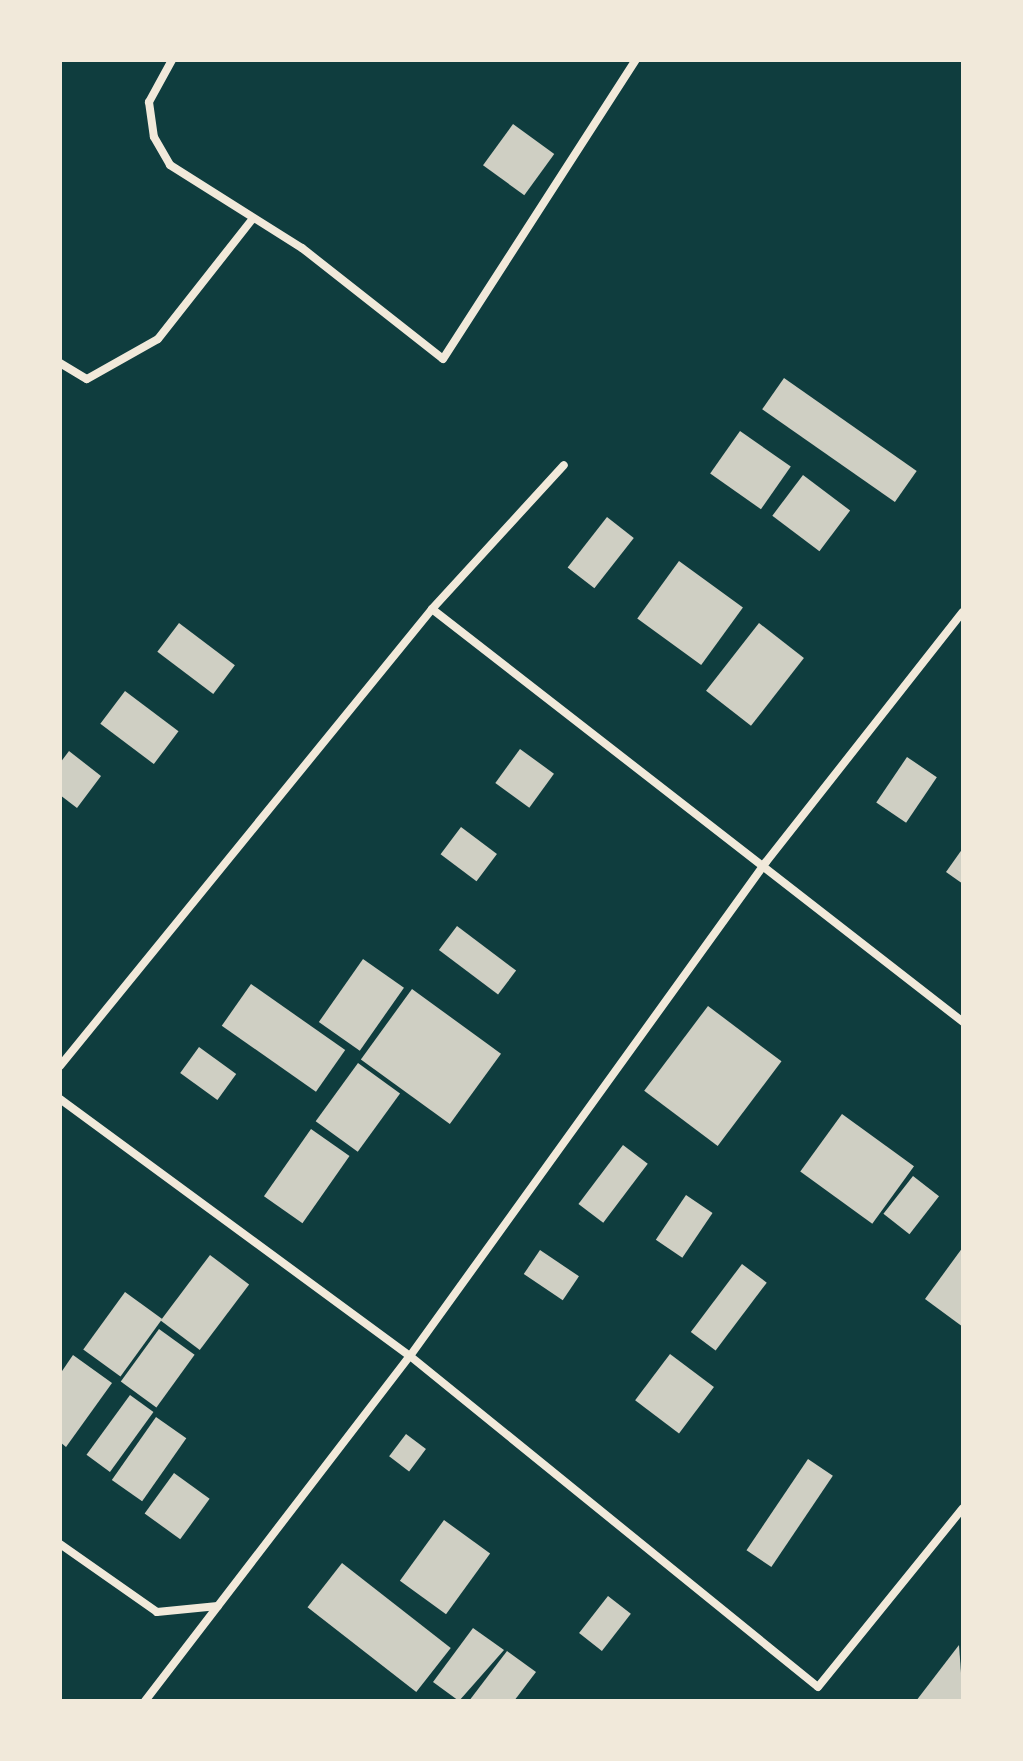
<!DOCTYPE html>
<style>
body{margin:0}
#map{position:relative;width:1023px;height:1761px;overflow:hidden;background:#0f3d3e;font-family:"Fira Sans",sans-serif}
div>[style]{position:absolute}
[style*='--x']{left:calc(var(--x)*1px);top:calc(var(--y)*1px);width:calc(var(--w)*1px);rotate:calc(var(--a)*1deg)}
.building>*{inset:0;background:#cfcfc3;transform-origin:0 0}
.minor>*{height:8px;margin:-4px;padding:0 4px;transform-origin:4px;border-radius:4px;background:#f1e9da}
span{translate:-50% -50%;white-space:nowrap;text-align:center;line-height:1.15;-webkit-text-stroke:6px #f1e9da;paint-order:stroke}
.frame{position:absolute;inset:0;border:62px solid #f1e9da;pointer-events:none}
</style>
<div id="map">
<div class="building">
<div style="left:513px;top:124px;width:51px;height:51px;rotate:36deg"></div>
<div style="left:784px;top:378px;width:162px;height:38px;rotate:35deg"></div>
<div style="left:740px;top:431px;width:62px;height:52px;rotate:35deg"></div>
<div style="left:803px;top:475px;width:59px;height:51px;rotate:37deg"></div>
<div style="left:607px;top:517px;width:34px;height:64px;rotate:38deg"></div>
<div style="left:679px;top:561px;width:79px;height:71px;rotate:36deg"></div>
<div style="left:179px;top:623px;width:70px;height:36px;rotate:37deg"></div>
<div style="left:759px;top:623px;width:57px;height:86px;rotate:38deg"></div>
<div style="left:125px;top:691px;width:67px;height:41px;rotate:37deg"></div>
<div style="left:520px;top:749px;width:42px;height:42px;rotate:36deg"></div>
<div style="clip-path:polygon(69px 751px,101px 776px,77px 808px,60px 795px,60px 763px)"></div>
<div style="left:907px;top:757px;width:36px;height:55px;rotate:34deg"></div>
<div style="left:461px;top:827px;width:45px;height:34px;rotate:37deg"></div>
<div style="clip-path:polygon(963px 848px,963px 884px,946px 872px)"></div>
<div style="left:457px;top:926px;width:74px;height:30px;rotate:37deg"></div>
<div style="left:363px;top:959px;width:50px;height:77px;rotate:35deg"></div>
<div style="left:251px;top:984px;width:115px;height:51px;rotate:35deg"></div>
<div style="left:412px;top:989px;width:110px;height:87px;rotate:36deg"></div>
<div style="left:708px;top:1006px;width:92px;height:106px;rotate:37deg"></div>
<div style="left:199px;top:1047px;width:46px;height:32px;rotate:36deg"></div>
<div style="left:358px;top:1063px;width:52px;height:72px;rotate:36deg"></div>
<div style="left:842px;top:1114px;width:89px;height:71px;rotate:36deg"></div>
<div style="left:311px;top:1129px;width:47px;height:82px;rotate:35deg"></div>
<div style="left:623px;top:1145px;width:31px;height:74px;rotate:37deg"></div>
<div style="left:913px;top:1176px;width:33px;height:48px;rotate:38deg"></div>
<div style="left:686px;top:1195px;width:32px;height:54px;rotate:34deg"></div>
<div style="clip-path:polygon(963px 1247px,963px 1327px,925px 1299px)"></div>
<div style="left:540px;top:1250px;width:47px;height:29px;rotate:34deg"></div>
<div style="left:210px;top:1255px;width:49px;height:82px;rotate:37deg"></div>
<div style="left:742px;top:1264px;width:31px;height:85px;rotate:37deg"></div>
<div style="left:125px;top:1292px;width:46px;height:71px;rotate:36deg"></div>
<div style="left:159px;top:1329px;width:44px;height:65px;rotate:36deg"></div>
<div style="left:670px;top:1354px;width:55px;height:58px;rotate:37deg"></div>
<div style="clip-path:polygon(73px 1355px,112px 1383px,66px 1447px,60px 1442px,60px 1374px)"></div>
<div style="left:130px;top:1395px;width:29px;height:74px;rotate:36deg"></div>
<div style="left:156px;top:1417px;width:37px;height:77px;rotate:35deg"></div>
<div style="left:406px;top:1434px;width:25px;height:28px;rotate:37deg"></div>
<div style="left:808px;top:1459px;width:30px;height:110px;rotate:34deg"></div>
<div style="left:174px;top:1473px;width:44px;height:50px;rotate:36deg"></div>
<div style="left:444px;top:1520px;width:57px;height:75px;rotate:36deg"></div>
<div style="left:342px;top:1563px;width:138px;height:56px;rotate:38deg"></div>
<div style="left:608px;top:1596px;width:29px;height:47px;rotate:38deg"></div>
<div style="clip-path:polygon(473px 1628px,504px 1650px,459px 1701px,433px 1682px)"></div>
<div style="clip-path:polygon(959px 1645px,963px 1701px,916px 1701px)"></div>
<div style="clip-path:polygon(507px 1651px,536px 1672px,514px 1701px,469px 1701px)"></div>
</div>
<div class="minor">
<div style="--x:172;--y:60;--w:48;--a:118.7"></div>
<div style="--x:149;--y:102;--w:35;--a:82"></div>
<div style="--x:154;--y:137;--w:32;--a:60"></div>
<div style="--x:170;--y:165;--w:156;--a:32.2"></div>
<div style="--x:302;--y:248;--w:179;--a:38.2"></div>
<div style="--x:443;--y:359;--w:356;--a:-57.2"></div>
<div style="--x:60;--y:363;--w:31;--a:31"></div>
<div style="--x:87;--y:379;--w:81;--a:-29.4"></div>
<div style="--x:158;--y:339;--w:150;--a:-51.8"></div>
<div style="--x:432;--y:609;--w:673;--a:37.87"></div>
<div style="--x:60;--y:1066;--w:589;--a:-50.85"></div>
<div style="--x:432;--y:609;--w:195;--a:-47.5"></div>
<div style="--x:60;--y:1099;--w:434;--a:36.3"></div>
<div style="--x:410;--y:1356;--w:609;--a:-54.22"></div>
<div style="--x:766;--y:862;--w:318;--a:-51.8"></div>
<div style="--x:60;--y:1544;--w:118;--a:35"></div>
<div style="--x:157;--y:1612;--w:61;--a:-5.6"></div>
<div style="--x:145;--y:1701;--w:435;--a:-52.5"></div>
<div style="--x:410;--y:1356;--w:525;--a:39.05"></div>
<div style="--x:818;--y:1687;--w:230;--a:-51"></div>
</div>
<div class="frame"></div>
</div>
